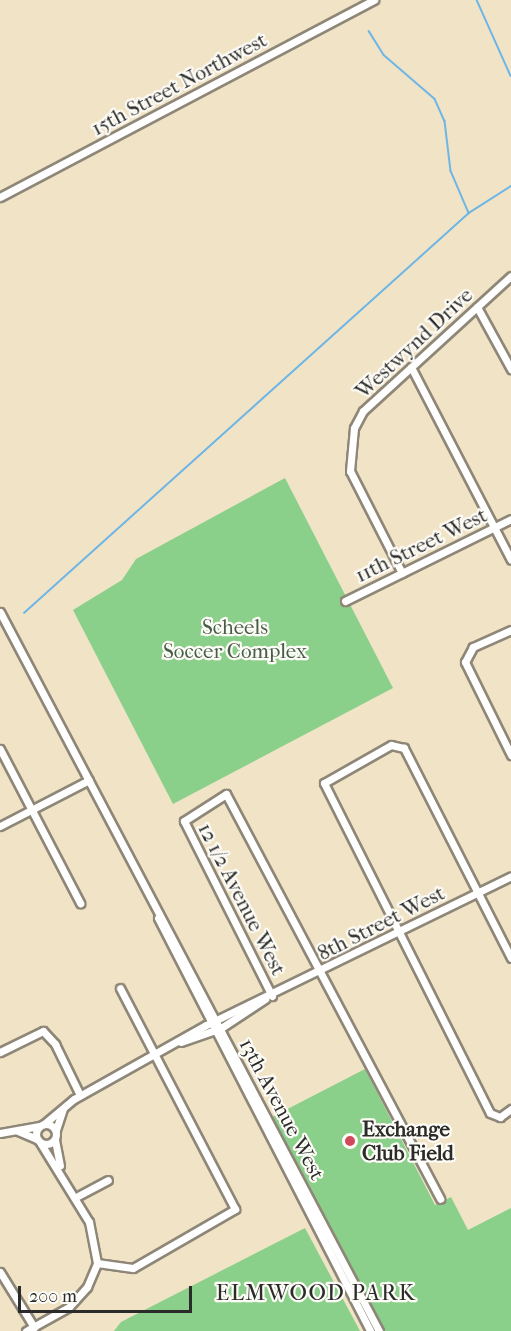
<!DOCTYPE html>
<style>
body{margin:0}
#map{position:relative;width:511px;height:1331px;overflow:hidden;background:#f1e3c6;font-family:"IM FELL French Canon",serif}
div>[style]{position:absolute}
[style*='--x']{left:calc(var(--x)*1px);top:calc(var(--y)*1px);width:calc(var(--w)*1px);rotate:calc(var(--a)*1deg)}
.green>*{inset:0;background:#8ad08a}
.stream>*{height:1.5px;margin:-0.75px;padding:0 0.75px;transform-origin:0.75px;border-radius:0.75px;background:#6db6e5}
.roads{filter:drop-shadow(2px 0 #8e8778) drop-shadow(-2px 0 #8e8778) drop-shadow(0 2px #8e8778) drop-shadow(0 -2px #8e8778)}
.minor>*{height:7px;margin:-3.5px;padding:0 3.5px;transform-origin:3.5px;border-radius:3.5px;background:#fff}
.minor>.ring{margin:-3.5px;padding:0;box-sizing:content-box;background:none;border:7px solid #fff;border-radius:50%}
.dots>*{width:16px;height:16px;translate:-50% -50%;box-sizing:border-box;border:3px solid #fdfcf7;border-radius:50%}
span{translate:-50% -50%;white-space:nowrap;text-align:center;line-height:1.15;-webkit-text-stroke:4.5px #fdfcf7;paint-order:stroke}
.street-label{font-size:21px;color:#2b2b2b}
.park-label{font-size:21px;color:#485d48}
.poi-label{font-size:21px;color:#2b2b2b;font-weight:700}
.left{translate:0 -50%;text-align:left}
.neighbourhood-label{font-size:22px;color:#2b2b2b;letter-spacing:1.5px}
.scale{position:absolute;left:18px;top:1286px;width:174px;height:27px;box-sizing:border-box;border:3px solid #2b2b2b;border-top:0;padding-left:8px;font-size:18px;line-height:21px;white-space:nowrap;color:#2b2b2b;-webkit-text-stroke:4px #fdfcf7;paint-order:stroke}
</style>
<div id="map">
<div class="green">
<div style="clip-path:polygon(285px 478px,393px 688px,173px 804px,73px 610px,122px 580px,136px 559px)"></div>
<div style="clip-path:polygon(365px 1069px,435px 1205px,451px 1197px,468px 1230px,511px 1208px,511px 1331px,383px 1331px,272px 1117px)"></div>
<div style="clip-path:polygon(305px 1228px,360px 1331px,114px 1331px,121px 1322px)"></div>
</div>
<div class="stream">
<div style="--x:477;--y:0;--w:83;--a:65.9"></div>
<div style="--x:369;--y:31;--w:28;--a:58"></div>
<div style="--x:384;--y:55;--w:67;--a:40.8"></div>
<div style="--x:435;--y:99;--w:24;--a:66"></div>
<div style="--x:445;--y:121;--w:50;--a:83.2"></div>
<div style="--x:451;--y:171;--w:46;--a:66.8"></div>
<div style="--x:24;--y:613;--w:598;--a:-41.95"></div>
<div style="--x:469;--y:213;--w:50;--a:-32.7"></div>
</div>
<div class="roads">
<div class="minor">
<div style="--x:0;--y:197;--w:423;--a:-27.8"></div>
<div style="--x:477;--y:307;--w:71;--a:61.3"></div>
<div style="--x:411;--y:367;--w:217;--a:62.6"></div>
<div style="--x:402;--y:573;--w:114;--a:-117"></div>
<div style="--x:350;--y:471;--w:43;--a:-84.7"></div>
<div style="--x:354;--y:428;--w:19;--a:-62"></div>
<div style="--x:363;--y:411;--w:200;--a:-42.4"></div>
<div style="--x:345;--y:601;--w:185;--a:-26.3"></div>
<div style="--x:0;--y:612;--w:813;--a:62.21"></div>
<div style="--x:511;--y:630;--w:42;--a:155.9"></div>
<div style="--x:473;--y:647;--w:17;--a:118"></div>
<div style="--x:465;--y:662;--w:104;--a:63.7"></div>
<div style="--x:0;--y:749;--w:174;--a:62.5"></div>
<div style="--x:0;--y:826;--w:100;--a:-27.3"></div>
<div style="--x:158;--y:918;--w:464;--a:62.8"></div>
<div style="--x:511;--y:958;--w:236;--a:-117"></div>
<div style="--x:404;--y:748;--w:13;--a:-167"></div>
<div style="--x:391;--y:745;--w:77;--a:150.4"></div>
<div style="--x:324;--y:783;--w:369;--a:63.3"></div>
<div style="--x:490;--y:1113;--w:11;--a:22"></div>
<div style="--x:500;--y:1117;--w:14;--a:-36"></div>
<div style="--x:272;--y:996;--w:196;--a:-116.7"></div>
<div style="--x:184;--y:821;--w:50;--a:-32.7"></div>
<div style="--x:226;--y:794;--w:458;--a:62.1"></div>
<div style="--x:181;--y:1042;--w:42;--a:-19.3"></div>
<div style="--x:221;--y:1028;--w:53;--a:-33.4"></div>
<div style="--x:0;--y:1052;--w:48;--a:-26"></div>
<div style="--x:43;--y:1031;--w:18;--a:47"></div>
<div style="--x:55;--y:1044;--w:57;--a:63.9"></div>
<div class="ring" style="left:36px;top:1124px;width:13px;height:13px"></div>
<div style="--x:44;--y:1124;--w:39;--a:-40"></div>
<div style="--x:74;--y:1099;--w:151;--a:-29.3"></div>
<div style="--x:206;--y:1025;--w:339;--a:-26"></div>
<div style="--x:56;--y:1130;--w:22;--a:-72"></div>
<div style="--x:18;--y:1131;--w:21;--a:23"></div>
<div style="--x:0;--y:1133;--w:40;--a:-10"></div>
<div style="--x:55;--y:1140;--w:26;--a:79"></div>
<div style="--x:76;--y:1197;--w:36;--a:-28"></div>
<div style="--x:97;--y:1263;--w:36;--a:8"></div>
<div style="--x:133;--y:1268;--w:118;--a:-30"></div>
<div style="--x:235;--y:1209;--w:249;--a:-117.5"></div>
<div style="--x:0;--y:1272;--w:65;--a:58.3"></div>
<div style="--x:26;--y:1331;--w:49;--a:-29.2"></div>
<div style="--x:69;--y:1307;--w:27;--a:-48"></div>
<div style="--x:87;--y:1287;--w:26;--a:-67"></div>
<div style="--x:97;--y:1263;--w:42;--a:-101"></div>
<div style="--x:89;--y:1222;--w:92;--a:-121.6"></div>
</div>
</div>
<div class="dots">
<div style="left:350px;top:1141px;background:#d1495b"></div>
</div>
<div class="street-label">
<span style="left:179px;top:84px;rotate:-28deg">15th Street Northwest</span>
<span style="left:414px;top:343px;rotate:-43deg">Westwynd Drive</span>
<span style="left:421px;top:545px;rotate:-26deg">11th Street West</span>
<span style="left:242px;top:899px;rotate:63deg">12 1/2 Avenue West</span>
<span style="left:381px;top:923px;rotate:-27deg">8th Street West</span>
<span style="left:282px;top:1109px;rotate:62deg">13th Avenue West</span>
</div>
<div class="park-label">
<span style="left:235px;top:639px">Scheels<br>Soccer Complex</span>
</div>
<div class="poi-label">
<span class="left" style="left:362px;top:1141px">Exchange<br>Club Field</span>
</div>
<div class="neighbourhood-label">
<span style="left:316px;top:1294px">ELMWOOD PARK</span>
</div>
<div class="scale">200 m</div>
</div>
